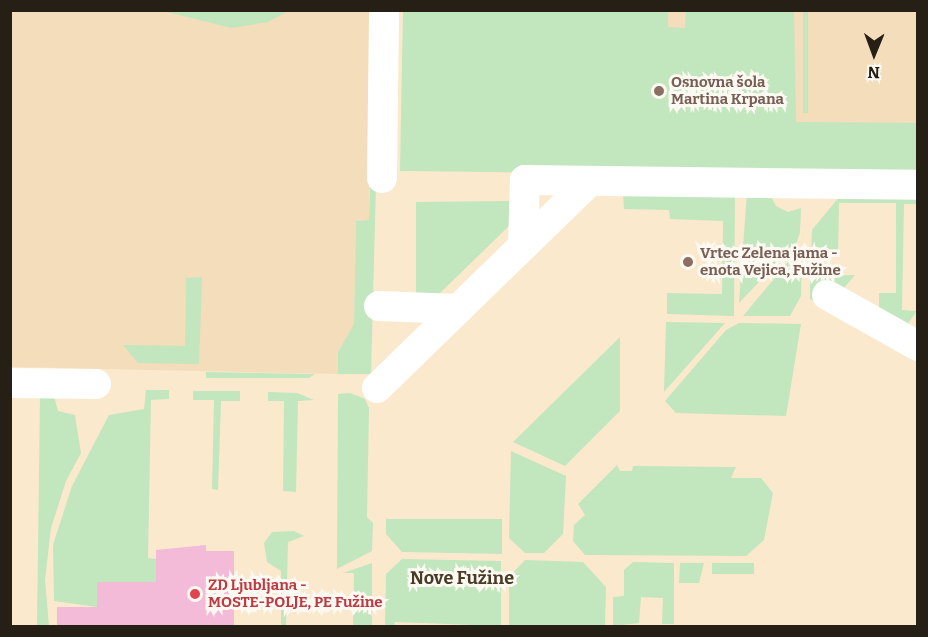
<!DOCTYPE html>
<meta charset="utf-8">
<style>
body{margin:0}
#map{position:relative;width:928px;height:637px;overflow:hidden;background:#fbe9ce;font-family:Bitter,serif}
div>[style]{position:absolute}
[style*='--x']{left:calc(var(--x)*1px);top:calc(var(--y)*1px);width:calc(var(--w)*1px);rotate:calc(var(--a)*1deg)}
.built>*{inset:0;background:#f3ddbb;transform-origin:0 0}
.green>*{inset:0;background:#c2e6bd;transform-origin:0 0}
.building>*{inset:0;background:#f3bbd8}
.street>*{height:30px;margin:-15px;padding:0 15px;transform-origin:15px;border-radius:15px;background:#fff}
.dots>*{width:16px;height:16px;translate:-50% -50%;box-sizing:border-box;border:3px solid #fcf9f3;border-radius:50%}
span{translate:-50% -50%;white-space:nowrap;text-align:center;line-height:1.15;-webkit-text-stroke:6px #fcf9f3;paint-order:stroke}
.education-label{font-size:15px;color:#785e54;font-weight:700}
.left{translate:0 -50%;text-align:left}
.health-label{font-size:15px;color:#be3a42;font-weight:700}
.quarter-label{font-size:18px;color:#493b24;font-weight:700}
.frame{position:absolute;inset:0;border:12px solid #251f15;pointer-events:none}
.north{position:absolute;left:844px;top:24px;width:60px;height:60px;-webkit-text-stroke:4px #fcf9f3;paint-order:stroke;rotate:181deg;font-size:16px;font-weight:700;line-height:24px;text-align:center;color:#251f15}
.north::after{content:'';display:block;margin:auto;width:21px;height:27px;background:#251f15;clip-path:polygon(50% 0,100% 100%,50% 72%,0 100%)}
</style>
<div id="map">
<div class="built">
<div style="clip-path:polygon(11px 11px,371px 11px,369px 220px,356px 221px,354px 325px,338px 352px,338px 374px,11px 367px)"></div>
<div style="left:403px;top:11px;width:514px;height:160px"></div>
</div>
<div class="green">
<div style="clip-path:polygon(162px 11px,288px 10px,288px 11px,268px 22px,232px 28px)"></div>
<div style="clip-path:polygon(403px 11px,668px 11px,668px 27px,685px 28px,686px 11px,794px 11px,796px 122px,917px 123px,917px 177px,400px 171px)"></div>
<div style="left:803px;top:11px;width:5px;height:102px"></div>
<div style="clip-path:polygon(370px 184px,376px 184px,371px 374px,338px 374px,338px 352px,354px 324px,356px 221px,369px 220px)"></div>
<div style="clip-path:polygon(845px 190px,917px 191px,917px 204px,904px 204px,902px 310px,917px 311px,906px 326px,879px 307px,879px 293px,896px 293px,896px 203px,839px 203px,838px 254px,811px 254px,812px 230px)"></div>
<div style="clip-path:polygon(747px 192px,769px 193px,776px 206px,788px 212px,801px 208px,800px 232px,797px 242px,739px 303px)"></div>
<div style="clip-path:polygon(623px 193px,735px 195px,734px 316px,667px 314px,667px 293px,722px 294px,723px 221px,670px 219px,669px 210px,624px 209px)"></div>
<div style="clip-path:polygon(511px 201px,511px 224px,439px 294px,416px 293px,416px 202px)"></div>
<div style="clip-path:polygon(802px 245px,801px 296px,790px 316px,743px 316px)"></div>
<div style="clip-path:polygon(855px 275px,843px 289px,818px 282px,815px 302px,810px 299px,810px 276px)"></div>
<div style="clip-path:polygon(202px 277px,199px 364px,138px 363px,123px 345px,185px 346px,186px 278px)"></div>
<div style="clip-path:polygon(666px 322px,725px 323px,664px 392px)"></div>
<div style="clip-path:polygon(739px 323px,801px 324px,786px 416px,676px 413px,665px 401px,726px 330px)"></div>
<div style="clip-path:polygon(620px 337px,620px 411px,565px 466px,513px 442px)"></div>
<div style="clip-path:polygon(206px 372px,315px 374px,309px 378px,206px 378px)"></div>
<div style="clip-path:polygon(146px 390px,169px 390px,169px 399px,151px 400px,148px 558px,156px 559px,156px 607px,143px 582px,98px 582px,97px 607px,54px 601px,53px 545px,72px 486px,109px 415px,144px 409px)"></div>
<div style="clip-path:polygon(193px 391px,240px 391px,240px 401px,221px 401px,218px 490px,212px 489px,214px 400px,193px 400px)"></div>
<div style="clip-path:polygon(268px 392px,297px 393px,314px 400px,298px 401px,296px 492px,283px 491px,284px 401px,268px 401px)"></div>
<div style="clip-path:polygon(53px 393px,58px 411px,75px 415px,81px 453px,66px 481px,51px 528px,45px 580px,49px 626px,37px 626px,40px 398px)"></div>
<div style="clip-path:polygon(350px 393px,365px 399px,369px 408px,367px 517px,373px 523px,372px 551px,337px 569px,338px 394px)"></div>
<div style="clip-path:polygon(511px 451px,566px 476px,563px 534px,544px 553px,525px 553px,509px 538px)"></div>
<div style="clip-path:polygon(617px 465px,620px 471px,632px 471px,633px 466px,736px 467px,731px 478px,761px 478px,773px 493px,764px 540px,746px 556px,585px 555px,573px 541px,574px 525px,585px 515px,578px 504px)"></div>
<div style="clip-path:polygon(386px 519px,502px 519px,502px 554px,402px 552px,386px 534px)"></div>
<div style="clip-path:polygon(294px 531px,304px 536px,288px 542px,286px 626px,281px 626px,281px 571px,267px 562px,264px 543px,272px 532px)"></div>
<div style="clip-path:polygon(402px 559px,501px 561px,501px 626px,395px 622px,394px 626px,385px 626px,386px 574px)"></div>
<div style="clip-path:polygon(525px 560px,583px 562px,606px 587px,605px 626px,509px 626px,509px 577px)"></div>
<div style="clip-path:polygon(633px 562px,674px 563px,674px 624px,662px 624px,663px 598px,641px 597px,639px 623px,613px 626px,613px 597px,624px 596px,624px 570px)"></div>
<div style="clip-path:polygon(372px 563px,372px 626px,353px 626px,354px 573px,343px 573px)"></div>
<div style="clip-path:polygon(680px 563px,704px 563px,699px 583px,679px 583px)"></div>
<div style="left:712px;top:563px;width:42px;height:11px"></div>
</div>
<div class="building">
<div style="clip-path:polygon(206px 545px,206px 551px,234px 551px,234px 627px,57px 627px,57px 607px,97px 607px,97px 582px,156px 582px,156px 550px)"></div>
</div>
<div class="street">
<div style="--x:382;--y:178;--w:168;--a:-89.3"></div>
<div style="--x:523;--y:246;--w:66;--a:-88.3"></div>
<div style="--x:525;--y:180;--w:393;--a:0.7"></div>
<div style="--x:827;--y:295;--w:104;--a:29.3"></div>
<div style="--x:379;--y:306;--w:79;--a:2.2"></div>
<div style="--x:10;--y:383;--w:86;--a:0.7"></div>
<div style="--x:377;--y:388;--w:297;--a:-44.2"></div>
</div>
<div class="dots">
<div style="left:659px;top:91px;background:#8d6e63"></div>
<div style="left:688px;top:262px;background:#8d6e63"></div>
<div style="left:195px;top:594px;background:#e0444e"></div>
</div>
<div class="education-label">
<span class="left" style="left:671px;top:91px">Osnovna šola<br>Martina Krpana</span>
<span class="left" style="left:700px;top:262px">Vrtec Zelena jama -<br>enota Vejica, Fužine</span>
</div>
<div class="health-label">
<span class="left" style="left:208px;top:594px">ZD Ljubljana -<br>MOSTE-POLJE, PE Fužine</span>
</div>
<div class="quarter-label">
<span style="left:462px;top:578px">Nove Fužine</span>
</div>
<div class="frame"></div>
<div class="north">N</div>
</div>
